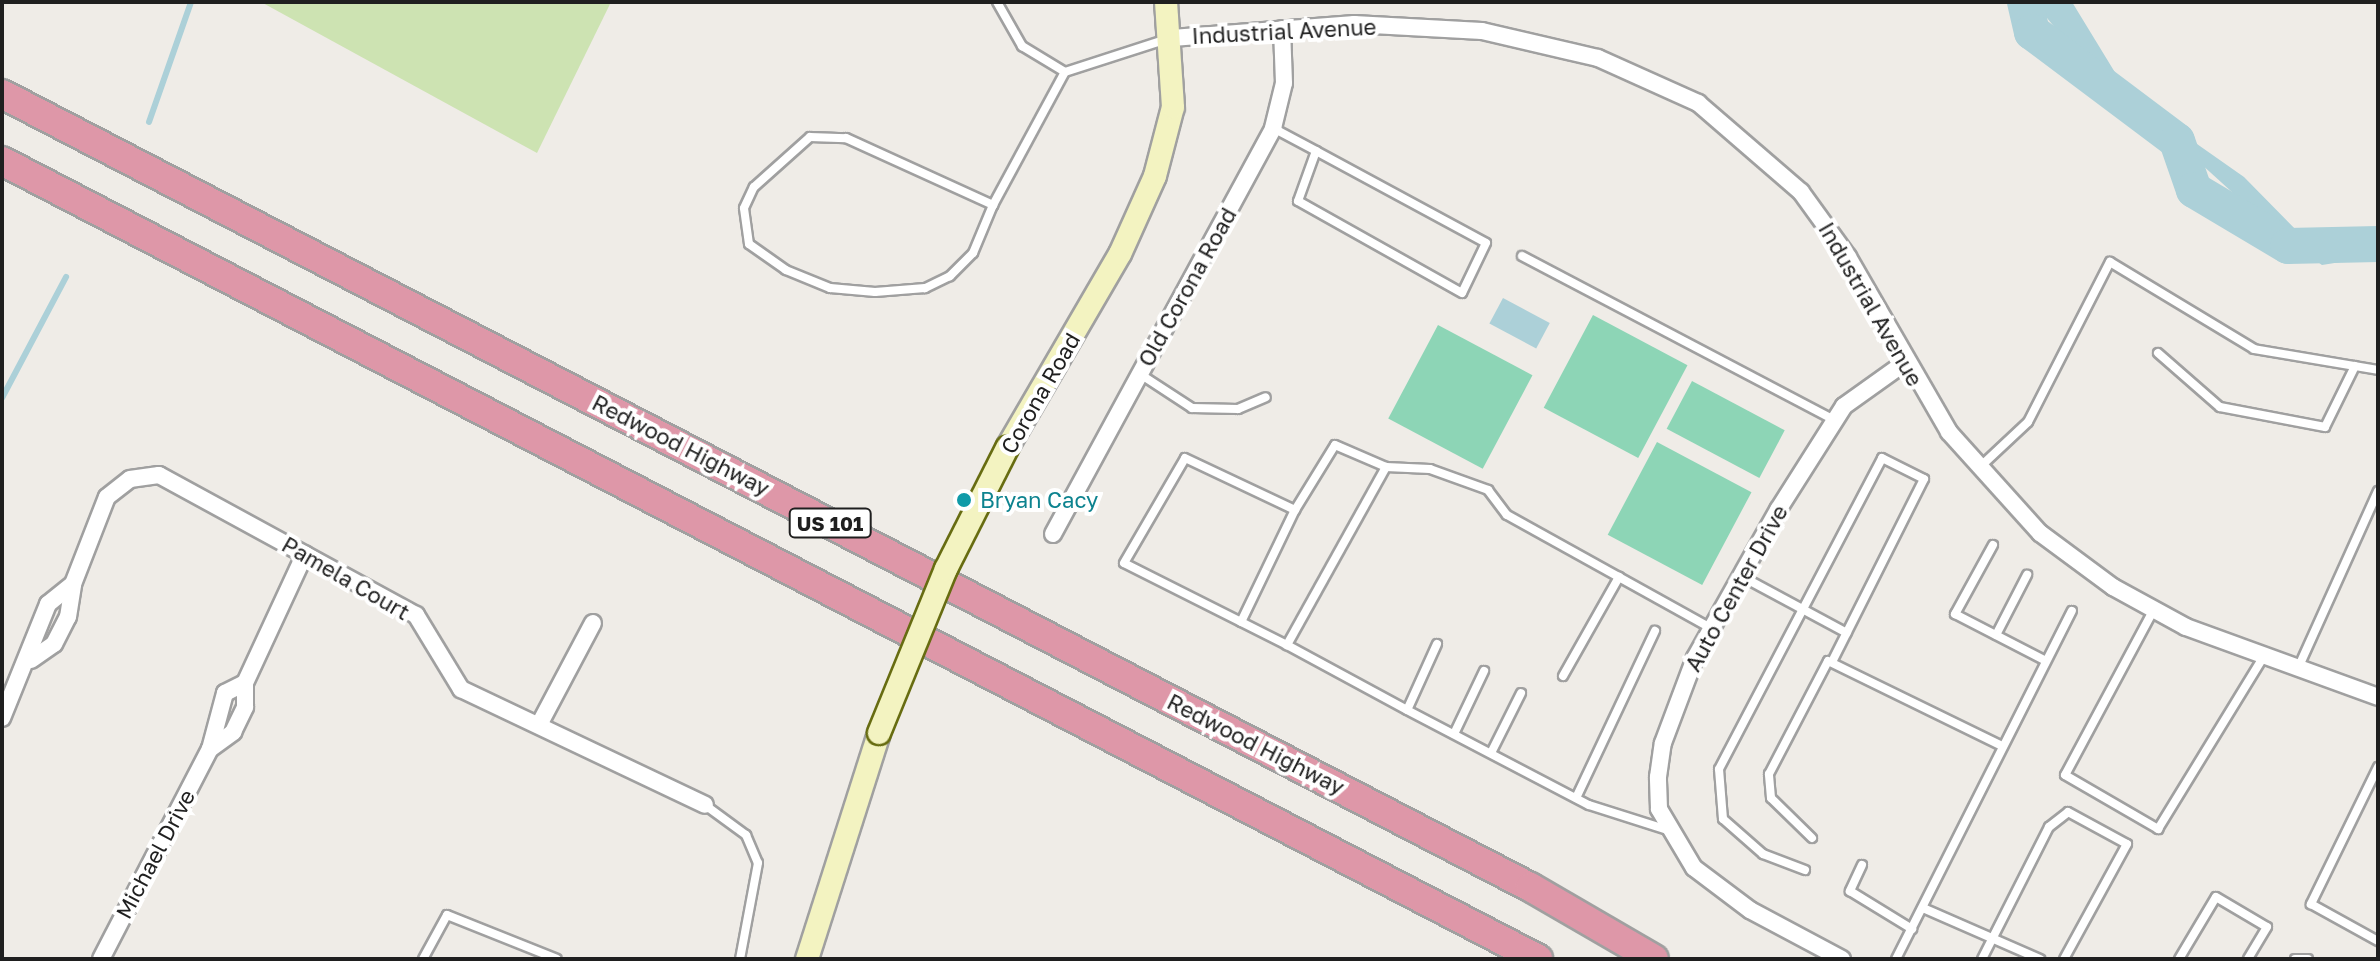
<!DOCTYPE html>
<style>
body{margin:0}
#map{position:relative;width:2380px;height:961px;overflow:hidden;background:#efece7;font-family:"Golos Text",sans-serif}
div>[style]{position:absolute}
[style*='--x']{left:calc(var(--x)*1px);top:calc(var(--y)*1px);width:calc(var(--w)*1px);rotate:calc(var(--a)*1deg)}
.grass>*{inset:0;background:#cde3b2}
.pitch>*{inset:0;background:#8dd5b6;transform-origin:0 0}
.water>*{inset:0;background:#acd0d8;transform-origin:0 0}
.stream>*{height:6px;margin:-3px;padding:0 3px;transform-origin:3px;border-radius:3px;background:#acd0d8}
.river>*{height:36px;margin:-18px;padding:0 18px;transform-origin:18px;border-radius:18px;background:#acd0d8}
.roads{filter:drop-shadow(2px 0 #a0a0a0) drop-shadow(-2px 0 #a0a0a0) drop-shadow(0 2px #a0a0a0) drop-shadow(0 -2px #a0a0a0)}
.lane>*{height:8px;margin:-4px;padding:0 4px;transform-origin:4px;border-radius:4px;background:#fff}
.street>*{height:16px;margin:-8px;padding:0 8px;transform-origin:8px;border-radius:8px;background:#fff}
.secondary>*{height:22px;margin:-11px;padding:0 11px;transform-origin:11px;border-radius:11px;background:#f3f3c1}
.highway>*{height:28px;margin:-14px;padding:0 14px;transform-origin:14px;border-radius:14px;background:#de97a8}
.bridges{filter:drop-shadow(2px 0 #676c11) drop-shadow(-2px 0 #676c11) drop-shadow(0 2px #676c11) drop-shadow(0 -2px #676c11)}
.secondary-bridge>*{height:22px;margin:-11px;padding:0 11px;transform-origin:11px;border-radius:11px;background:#f3f3c1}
.dots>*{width:22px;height:22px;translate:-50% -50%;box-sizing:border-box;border:4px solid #fff;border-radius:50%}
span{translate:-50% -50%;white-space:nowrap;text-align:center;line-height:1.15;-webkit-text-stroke:8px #fff;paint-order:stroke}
.shield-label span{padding:2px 6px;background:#fff;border:2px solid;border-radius:6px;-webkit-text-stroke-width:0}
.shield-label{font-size:20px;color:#1f1f1f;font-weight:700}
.street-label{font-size:22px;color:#1f1f1f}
.culture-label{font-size:22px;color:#0d838f}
.left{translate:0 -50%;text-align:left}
.frame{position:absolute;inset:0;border:4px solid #1f1f1f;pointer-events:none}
</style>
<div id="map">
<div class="grass">
<div style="clip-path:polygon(261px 2px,611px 2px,537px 153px)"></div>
</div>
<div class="pitch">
<div style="left:1593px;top:315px;width:107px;height:105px;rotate:28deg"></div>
<div style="left:1438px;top:325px;width:107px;height:106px;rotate:28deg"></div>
<div style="left:1692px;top:381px;width:105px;height:54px;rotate:28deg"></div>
<div style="left:1657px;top:442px;width:107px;height:105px;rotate:28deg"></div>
</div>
<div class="water">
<div style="clip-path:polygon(2034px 2px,2072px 2px,2130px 97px,2244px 177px,2306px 240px,2378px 242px,2378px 256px,2322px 265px,2276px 232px,2200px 163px,2134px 125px)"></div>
<div style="left:1503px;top:298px;width:53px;height:29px;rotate:28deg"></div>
</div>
<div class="stream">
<div style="--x:149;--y:122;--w:127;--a:-70.7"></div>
<div style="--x:2;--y:398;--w:137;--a:-62.1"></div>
</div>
<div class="river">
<div style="--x:2025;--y:2;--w:31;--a:77"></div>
<div style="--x:2032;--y:32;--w:181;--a:36.9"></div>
<div style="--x:2177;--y:141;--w:52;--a:70.9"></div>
<div style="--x:2194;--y:190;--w:109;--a:30.8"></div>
<div style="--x:2288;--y:246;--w:90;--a:-1.3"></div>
</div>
<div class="roads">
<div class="lane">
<div style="--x:997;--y:2;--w:51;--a:60.4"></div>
<div style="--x:1022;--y:46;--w:50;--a:31.2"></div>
<div style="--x:1273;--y:128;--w:49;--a:28.1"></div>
<div style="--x:1316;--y:151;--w:193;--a:28.4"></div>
<div style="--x:1486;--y:243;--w:55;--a:115.6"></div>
<div style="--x:1462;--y:293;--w:188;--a:-150.7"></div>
<div style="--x:1298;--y:201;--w:53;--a:-70.2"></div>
<div style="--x:993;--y:205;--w:52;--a:112.6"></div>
<div style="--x:973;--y:253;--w:33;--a:135"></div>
<div style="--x:950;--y:276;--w:28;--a:154"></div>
<div style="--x:925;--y:288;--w:50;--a:175.4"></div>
<div style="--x:875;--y:292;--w:45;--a:-174.9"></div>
<div style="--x:830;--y:288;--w:48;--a:-157.8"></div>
<div style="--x:786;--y:270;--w:45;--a:-144.9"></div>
<div style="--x:749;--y:244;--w:36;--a:-98"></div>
<div style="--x:744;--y:208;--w:23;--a:-65"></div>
<div style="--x:754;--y:187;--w:75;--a:-41.8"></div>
<div style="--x:810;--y:137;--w:36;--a:2"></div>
<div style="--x:846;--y:138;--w:162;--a:24.5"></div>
<div style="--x:993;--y:205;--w:151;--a:-61.6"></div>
<div style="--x:1065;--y:72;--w:107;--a:-17.9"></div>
<div style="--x:1522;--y:256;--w:353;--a:27.7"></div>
<div style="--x:2158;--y:353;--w:82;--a:41.1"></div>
<div style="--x:2220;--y:407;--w:107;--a:10.8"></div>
<div style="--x:2325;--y:427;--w:68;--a:-63.8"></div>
<div style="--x:1140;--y:374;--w:62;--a:33.2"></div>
<div style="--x:1192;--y:408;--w:46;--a:1.2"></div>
<div style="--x:1238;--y:409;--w:30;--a:-23"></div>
<div style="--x:1981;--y:466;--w:64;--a:-43.1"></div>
<div style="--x:2028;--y:422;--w:180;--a:-62.9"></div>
<div style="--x:2110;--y:262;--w:168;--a:31.1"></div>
<div style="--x:2254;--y:349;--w:126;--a:9.6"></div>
<div style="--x:1386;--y:467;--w:204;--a:119.1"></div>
<div style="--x:1287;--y:645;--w:182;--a:-153.3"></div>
<div style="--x:1124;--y:563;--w:121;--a:-59.8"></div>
<div style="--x:1185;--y:458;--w:122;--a:25.3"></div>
<div style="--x:1295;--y:510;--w:76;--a:-58.4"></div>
<div style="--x:1335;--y:445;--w:56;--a:23.3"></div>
<div style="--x:1386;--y:467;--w:44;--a:2.6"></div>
<div style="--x:1430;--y:469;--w:62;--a:19.9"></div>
<div style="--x:1488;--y:490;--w:31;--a:53"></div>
<div style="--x:1507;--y:515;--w:233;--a:29"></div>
<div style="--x:1993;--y:545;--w:79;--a:118.8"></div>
<div style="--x:1955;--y:614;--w:102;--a:27.3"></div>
<div style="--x:1741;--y:576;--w:120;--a:28.3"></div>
<div style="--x:2153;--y:611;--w:186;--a:118.2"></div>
<div style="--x:2065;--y:775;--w:108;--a:30.1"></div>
<div style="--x:2158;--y:829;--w:203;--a:-58.5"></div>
<div style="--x:1241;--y:622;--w:124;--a:-64.3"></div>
<div style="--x:1996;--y:635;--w:68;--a:-62.7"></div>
<div style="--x:1437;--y:644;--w:72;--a:114.4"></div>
<div style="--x:1407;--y:710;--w:205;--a:27.6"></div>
<div style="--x:1589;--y:805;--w:83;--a:17.6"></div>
<div style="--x:1287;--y:645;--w:136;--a:28.4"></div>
<div style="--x:2299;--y:666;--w:192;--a:-65.7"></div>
<div style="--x:1563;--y:676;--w:114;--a:-60.5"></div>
<div style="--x:1454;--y:734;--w:70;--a:-64.5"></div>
<div style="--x:1491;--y:753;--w:67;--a:-63.4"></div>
<div style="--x:2378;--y:767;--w:153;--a:116.1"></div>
<div style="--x:2311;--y:904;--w:77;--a:28.9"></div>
<div style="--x:1576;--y:798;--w:185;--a:-64.7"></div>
<div style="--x:705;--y:805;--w:51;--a:36.2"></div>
<div style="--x:746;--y:835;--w:30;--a:67"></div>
<div style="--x:758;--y:863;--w:98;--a:100.6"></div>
<div style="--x:1812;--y:838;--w:57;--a:-135.7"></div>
<div style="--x:1771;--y:798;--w:24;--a:-95"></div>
<div style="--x:1769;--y:774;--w:127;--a:-62.4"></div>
<div style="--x:1828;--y:661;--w:194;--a:26"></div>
<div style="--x:1862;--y:865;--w:29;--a:115"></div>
<div style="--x:1850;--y:891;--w:73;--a:31.5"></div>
<div style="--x:1805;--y:870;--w:45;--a:-159.1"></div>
<div style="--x:1763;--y:854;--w:53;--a:-138.8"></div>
<div style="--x:1723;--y:819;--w:50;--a:-94.6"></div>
<div style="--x:1719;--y:769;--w:351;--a:-62.3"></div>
<div style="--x:1882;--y:458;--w:47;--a:26.6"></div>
<div style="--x:1924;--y:479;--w:205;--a:116.7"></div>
<div style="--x:1923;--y:908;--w:128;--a:23.6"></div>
<div style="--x:423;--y:959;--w:50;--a:-61.4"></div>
<div style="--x:447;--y:915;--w:118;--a:21.8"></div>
<div style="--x:1896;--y:959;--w:390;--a:-63.2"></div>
<div style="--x:1982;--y:959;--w:148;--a:-63.1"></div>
<div style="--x:2049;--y:827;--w:24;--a:-38"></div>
<div style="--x:2068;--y:812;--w:67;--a:28.5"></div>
<div style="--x:2127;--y:844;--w:131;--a:118.7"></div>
<div style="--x:2179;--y:959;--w:72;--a:-59.2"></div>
<div style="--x:2216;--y:897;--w:59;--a:30.5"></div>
<div style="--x:2267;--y:927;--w:37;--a:121"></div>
<div style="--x:2295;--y:959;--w:13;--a:0"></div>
</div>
<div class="street">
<div style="--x:1172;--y:38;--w:183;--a:-4.4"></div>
<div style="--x:1354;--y:24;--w:128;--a:3.1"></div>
<div style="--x:1482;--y:31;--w:119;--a:13.1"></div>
<div style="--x:1598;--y:58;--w:110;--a:24.2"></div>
<div style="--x:1698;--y:103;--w:136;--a:40.8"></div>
<div style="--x:1801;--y:192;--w:80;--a:54.1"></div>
<div style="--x:1848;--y:257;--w:202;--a:60"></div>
<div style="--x:1949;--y:432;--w:136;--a:48"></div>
<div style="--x:2040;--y:533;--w:91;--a:36.5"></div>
<div style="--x:2113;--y:587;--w:83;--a:28.7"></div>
<div style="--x:2186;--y:627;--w:204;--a:20"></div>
<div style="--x:1053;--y:534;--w:462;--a:-61.5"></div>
<div style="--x:1273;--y:128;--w:46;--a:-76.3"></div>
<div style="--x:1284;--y:83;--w:54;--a:-92.1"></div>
<div style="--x:31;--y:660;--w:28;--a:-35"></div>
<div style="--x:54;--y:644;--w:30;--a:-63"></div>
<div style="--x:68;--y:617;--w:33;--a:-81"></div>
<div style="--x:73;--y:584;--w:93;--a:-68.7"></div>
<div style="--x:107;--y:497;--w:29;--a:-38"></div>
<div style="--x:130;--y:479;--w:29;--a:-8"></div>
<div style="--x:159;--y:475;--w:293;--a:28.6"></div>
<div style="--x:416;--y:615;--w:87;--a:58.7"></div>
<div style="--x:461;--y:689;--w:270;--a:25.4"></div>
<div style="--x:2;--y:718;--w:123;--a:-68"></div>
<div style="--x:48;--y:604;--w:32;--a:-39"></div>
<div style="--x:540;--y:723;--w:113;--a:-62.1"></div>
<div style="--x:210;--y:749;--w:29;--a:-36"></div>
<div style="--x:233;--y:732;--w:28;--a:-64"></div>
<div style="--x:245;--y:707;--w:24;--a:-90"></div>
<div style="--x:245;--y:683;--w:142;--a:-65.1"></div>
<div style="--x:101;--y:959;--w:237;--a:-62.6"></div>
<div style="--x:210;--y:749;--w:58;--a:-75"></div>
<div style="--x:225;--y:693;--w:22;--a:-27"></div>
<div style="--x:1842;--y:959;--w:104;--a:-152"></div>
<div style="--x:1750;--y:910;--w:70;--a:-143.1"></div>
<div style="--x:1694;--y:868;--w:69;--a:-120.7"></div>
<div style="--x:1659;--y:809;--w:32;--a:-92"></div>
<div style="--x:1658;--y:777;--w:34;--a:-82"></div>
<div style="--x:1663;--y:743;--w:91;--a:-69.4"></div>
<div style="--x:1695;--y:658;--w:170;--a:-60.7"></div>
<div style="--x:1778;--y:510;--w:123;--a:-57.6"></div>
<div style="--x:1844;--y:406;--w:77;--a:-35.5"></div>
</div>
<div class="secondary">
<div style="--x:1007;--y:448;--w:225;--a:-59.8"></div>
<div style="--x:1120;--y:254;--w:85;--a:-65.8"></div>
<div style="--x:1155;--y:176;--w:71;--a:-75.4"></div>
<div style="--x:1173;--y:107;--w:105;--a:-93.8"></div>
<div style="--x:807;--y:959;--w:237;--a:-72.3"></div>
</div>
<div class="highway">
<div style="--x:2;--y:94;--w:1722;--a:27.43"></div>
<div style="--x:1530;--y:887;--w:143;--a:30.1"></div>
<div style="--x:2;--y:161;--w:1731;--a:27.45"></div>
</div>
</div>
<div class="bridges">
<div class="secondary-bridge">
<div style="--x:879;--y:733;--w:177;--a:-67.8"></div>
<div style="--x:946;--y:569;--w:136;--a:-63.2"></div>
</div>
</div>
<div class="dots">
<div style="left:964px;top:500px;background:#0f9aa8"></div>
</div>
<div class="shield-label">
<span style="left:830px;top:523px">US 101</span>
</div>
<div class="street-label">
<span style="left:1284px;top:31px;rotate:-3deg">Industrial Avenue</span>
<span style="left:1187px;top:287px;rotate:-61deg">Old Corona Road</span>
<span style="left:1871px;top:304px;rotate:60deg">Industrial Avenue</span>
<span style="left:1040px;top:393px;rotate:-60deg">Corona Road</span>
<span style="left:681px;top:445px;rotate:27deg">Redwood Highway</span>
<span style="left:346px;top:578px;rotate:30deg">Pamela Court</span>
<span style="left:1736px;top:588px;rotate:-61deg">Auto Center Drive</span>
<span style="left:1256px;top:744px;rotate:27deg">Redwood Highway</span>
<span style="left:155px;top:854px;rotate:-62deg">Michael Drive</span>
</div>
<div class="culture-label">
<span class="left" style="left:980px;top:500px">Bryan Cacy</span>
</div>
<div class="frame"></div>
</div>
